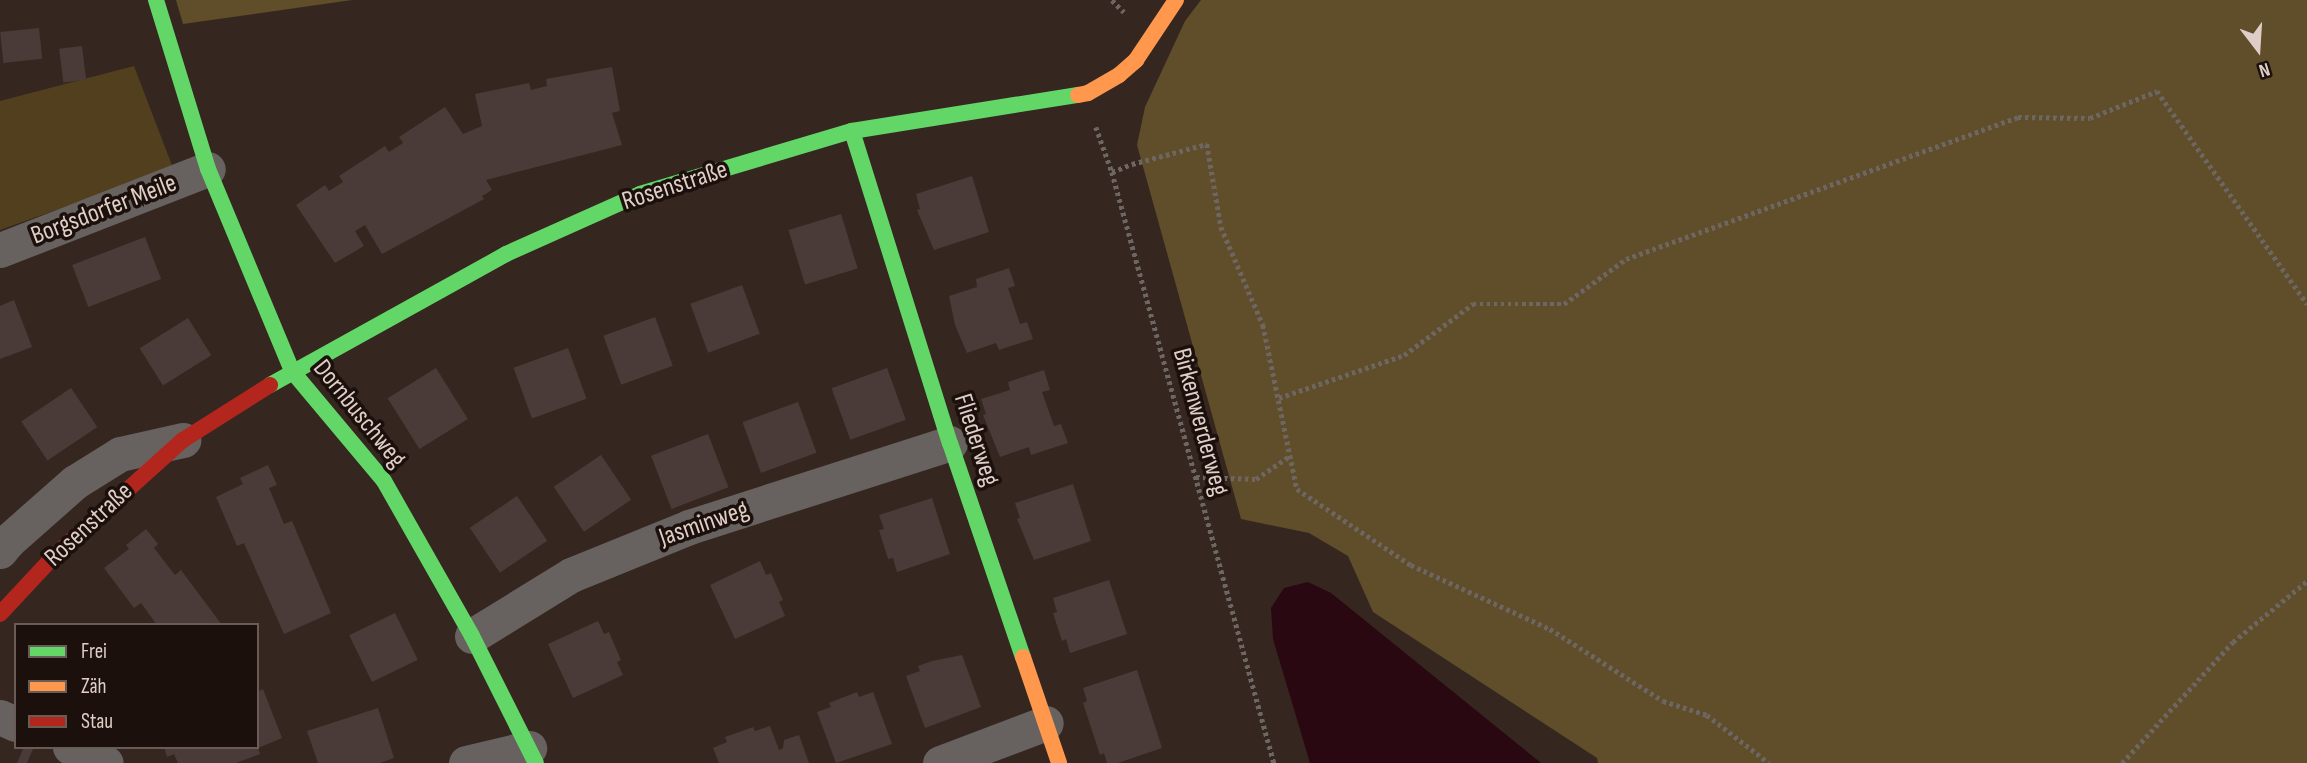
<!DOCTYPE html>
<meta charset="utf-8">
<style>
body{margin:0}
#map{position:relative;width:2307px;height:763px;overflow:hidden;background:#352620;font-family:"Sofia Sans Condensed",sans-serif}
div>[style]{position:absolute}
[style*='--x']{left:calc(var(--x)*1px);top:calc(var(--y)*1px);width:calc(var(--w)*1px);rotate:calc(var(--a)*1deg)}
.green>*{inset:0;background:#523f1e}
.forest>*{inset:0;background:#604d2a}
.water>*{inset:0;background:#2a0811}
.building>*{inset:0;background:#4a3b38;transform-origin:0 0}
.path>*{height:4.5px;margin-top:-2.25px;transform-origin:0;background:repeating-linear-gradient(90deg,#6d6662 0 3.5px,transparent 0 7px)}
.street>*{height:35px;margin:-17.5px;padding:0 17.5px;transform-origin:17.5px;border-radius:17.5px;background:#67625f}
.fast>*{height:16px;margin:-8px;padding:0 8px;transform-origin:8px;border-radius:8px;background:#63d668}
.slow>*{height:16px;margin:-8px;padding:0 8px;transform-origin:8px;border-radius:8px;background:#ff974d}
.jam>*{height:16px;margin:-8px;padding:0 8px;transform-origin:8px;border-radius:8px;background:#b3261e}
span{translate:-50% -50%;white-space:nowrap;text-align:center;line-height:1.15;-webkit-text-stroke:7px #1b100b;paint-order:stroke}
.street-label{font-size:26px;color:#dfcec7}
.legend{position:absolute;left:14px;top:623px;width:245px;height:126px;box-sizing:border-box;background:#1b100b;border:2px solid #695c56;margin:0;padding:9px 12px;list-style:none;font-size:21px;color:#dfcec7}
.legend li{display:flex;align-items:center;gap:14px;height:35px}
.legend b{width:35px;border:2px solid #695c56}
.north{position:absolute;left:2223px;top:14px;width:70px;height:70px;-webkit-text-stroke:5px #1b100b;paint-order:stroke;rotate:163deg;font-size:19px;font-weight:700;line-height:28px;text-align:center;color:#dfcec7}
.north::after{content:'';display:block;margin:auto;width:24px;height:32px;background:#dfcec7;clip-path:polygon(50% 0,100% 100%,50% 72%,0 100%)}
</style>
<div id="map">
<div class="green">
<div style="clip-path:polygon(134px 66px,173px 168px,0 230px,0 101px)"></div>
</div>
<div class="forest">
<div style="clip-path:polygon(176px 0,352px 0,183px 24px)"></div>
<div style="clip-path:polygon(1201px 0,2307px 0,2307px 763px,1598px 763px,1597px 758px,1373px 612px,1348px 556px,1309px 533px,1241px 519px,1137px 145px,1145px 107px,1185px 21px)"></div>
</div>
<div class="water">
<div style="clip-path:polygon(1308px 582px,1331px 593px,1541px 763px,1310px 763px,1273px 639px,1271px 608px,1284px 588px)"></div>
</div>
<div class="building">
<div style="left:39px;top:28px;width:31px;height:39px;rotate:84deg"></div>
<div style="left:82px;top:46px;width:34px;height:23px;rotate:83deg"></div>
<div style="clip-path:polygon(612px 67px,620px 111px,612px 113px,622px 145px,486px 180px,492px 190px,482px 196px,484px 199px,382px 254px,365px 225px,355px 231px,364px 246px,335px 263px,296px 205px,325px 185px,329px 191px,343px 182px,339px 176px,385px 146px,389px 152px,403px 143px,399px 137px,445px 107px,463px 134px,482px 126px,475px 94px,529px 83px,531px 90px,547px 86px,546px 79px)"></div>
<div style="clip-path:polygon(972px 176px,989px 232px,934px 250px,917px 210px,920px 209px,916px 194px)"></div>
<div style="left:841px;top:214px;width:57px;height:55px;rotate:73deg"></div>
<div style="left:145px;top:237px;width:45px;height:78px;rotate:69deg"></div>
<div style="clip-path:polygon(1009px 268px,1015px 286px,1008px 288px,1020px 324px,1027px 322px,1033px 339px,999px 350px,996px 343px,967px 353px,955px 325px,949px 296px,977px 287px,976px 279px)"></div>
<div style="left:742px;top:285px;width:52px;height:55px;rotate:70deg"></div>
<div style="clip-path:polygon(14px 300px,32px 347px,0 359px,0 306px)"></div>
<div style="left:655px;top:317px;width:52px;height:55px;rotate:70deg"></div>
<div style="left:188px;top:318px;width:44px;height:57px;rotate:58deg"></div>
<div style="left:568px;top:348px;width:54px;height:58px;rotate:70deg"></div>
<div style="left:436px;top:368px;width:60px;height:57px;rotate:58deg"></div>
<div style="left:887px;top:368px;width:55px;height:59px;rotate:70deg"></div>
<div style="clip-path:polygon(1044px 370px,1050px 390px,1042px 392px,1054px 426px,1061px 424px,1068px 443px,1031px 455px,1029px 447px,1000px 457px,983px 415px,986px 414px,981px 399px,1010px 390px,1008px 382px)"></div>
<div style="left:71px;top:388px;width:47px;height:60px;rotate:56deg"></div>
<div style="left:798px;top:402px;width:54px;height:59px;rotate:70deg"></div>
<div style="left:708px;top:434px;width:57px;height:61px;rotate:69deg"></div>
<div style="left:601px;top:455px;width:54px;height:57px;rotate:56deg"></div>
<div style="clip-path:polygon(268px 465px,277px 485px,269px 488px,284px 524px,292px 521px,331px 613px,284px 634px,244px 543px,237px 546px,216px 497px,243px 484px,240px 478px)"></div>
<div style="clip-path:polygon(1073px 484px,1091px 541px,1034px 560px,1017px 519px,1020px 518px,1015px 503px)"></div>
<div style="left:517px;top:496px;width:54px;height:57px;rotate:56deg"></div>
<div style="clip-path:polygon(932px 498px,950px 554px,897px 572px,893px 558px,888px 559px,879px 530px,884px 529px,879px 515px)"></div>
<div style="clip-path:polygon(146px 529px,158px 544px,154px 548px,175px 575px,181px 570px,222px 625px,157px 625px,141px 603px,134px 608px,104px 568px,129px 549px,126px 545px)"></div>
<div style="clip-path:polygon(760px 561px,766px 575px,771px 573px,783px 600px,779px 602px,785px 616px,735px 639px,710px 585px)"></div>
<div style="clip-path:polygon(1109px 580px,1127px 634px,1070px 653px,1066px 639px,1062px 641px,1053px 613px,1057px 612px,1053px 598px)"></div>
<div style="left:395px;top:613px;width:52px;height:51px;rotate:64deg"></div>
<div style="clip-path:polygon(598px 621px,604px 634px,609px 632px,621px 660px,617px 662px,623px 675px,573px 698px,548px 644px)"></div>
<div style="clip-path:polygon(962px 655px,981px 707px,925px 728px,906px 676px,920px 671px,918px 666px,932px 661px)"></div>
<div style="clip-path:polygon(1137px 670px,1162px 748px,1118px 763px,1107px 763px,1104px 753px,1100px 755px,1083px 703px,1087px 701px,1083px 688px)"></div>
<div style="clip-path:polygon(263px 689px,282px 738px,258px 748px,260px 754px,236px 763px,178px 763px,174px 754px,167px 757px,164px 747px,257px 747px,257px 692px)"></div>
<div style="clip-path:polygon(857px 692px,859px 697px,873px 692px,892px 744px,836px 763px,817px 712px,831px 707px,829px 703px)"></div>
<div style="clip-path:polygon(378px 708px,394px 758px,380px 763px,318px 763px,307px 731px)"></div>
<div style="clip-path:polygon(770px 726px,779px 750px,783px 748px,784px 740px,799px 735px,809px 763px,719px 763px,713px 748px,727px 742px,725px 737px,753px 727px,755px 731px)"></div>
<div style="clip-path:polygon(24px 747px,33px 749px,27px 763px,17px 763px)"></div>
</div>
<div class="path">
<div style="--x:1112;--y:0;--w:17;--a:45"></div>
<div style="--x:1096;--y:127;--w:48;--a:70.4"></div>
<div style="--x:1112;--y:172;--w:613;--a:74.67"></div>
<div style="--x:1112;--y:172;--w:22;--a:-22"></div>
<div style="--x:1132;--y:164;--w:78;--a:-14.9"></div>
<div style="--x:1207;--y:144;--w:84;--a:80.4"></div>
<div style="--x:1221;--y:227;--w:107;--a:66.8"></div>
<div style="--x:1263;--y:325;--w:167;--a:78.3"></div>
<div style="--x:1297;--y:489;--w:137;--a:33.7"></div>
<div style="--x:1411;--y:565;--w:153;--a:24.7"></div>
<div style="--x:1550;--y:629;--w:134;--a:32.5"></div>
<div style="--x:1663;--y:701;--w:46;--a:17.7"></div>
<div style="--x:1707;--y:715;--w:78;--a:37.7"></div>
<div style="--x:1279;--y:398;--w:132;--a:-19"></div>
<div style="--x:1404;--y:355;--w:86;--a:-36.5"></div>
<div style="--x:1473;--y:304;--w:91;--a:0"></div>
<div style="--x:1564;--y:304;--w:77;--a:-36"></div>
<div style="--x:1626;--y:259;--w:417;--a:-19.9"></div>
<div style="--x:2018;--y:117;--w:72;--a:0.8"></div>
<div style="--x:2090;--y:118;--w:72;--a:-21.9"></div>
<div style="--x:2157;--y:91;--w:261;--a:54.8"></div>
<div style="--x:1196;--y:477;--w:60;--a:1.9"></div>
<div style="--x:1256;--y:479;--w:42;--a:-34.4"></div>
<div style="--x:2122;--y:763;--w:164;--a:-47.5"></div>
<div style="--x:2233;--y:642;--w:96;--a:-39.5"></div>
</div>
<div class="street">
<div style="--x:0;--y:250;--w:223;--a:-21.3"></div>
<div style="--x:0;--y:551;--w:13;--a:-51"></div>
<div style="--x:8;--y:541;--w:89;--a:-41.4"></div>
<div style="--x:75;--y:482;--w:53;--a:-31.9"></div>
<div style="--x:120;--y:454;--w:65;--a:-12.5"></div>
<div style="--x:472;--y:636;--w:116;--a:-31.6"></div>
<div style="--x:571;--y:575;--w:127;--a:-22.1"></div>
<div style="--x:689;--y:527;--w:274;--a:-17.8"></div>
<div style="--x:0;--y:717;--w:17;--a:24"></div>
<div style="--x:70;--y:747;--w:39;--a:24"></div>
<div style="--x:466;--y:763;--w:65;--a:-13.4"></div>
<div style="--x:940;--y:763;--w:113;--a:-20.7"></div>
</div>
<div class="fast">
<div style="--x:156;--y:0;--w:177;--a:72.9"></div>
<div style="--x:208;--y:169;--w:219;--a:67.4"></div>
<div style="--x:292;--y:371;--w:143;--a:50.1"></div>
<div style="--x:384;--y:481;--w:178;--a:60.4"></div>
<div style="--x:472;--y:636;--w:142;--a:63.3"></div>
<div style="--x:852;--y:131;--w:327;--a:72.6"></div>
<div style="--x:950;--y:443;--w:226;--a:71.2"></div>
<div style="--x:270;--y:385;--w:270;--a:-29"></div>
<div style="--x:506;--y:254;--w:147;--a:-24.1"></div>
<div style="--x:640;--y:194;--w:221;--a:-16.6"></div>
<div style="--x:852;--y:131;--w:229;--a:-9.1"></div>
</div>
<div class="slow">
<div style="--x:1078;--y:95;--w:10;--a:-11"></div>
<div style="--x:1088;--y:93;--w:36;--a:-30"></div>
<div style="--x:1119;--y:75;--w:23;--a:-41"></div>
<div style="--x:1136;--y:60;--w:72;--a:-56.3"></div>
<div style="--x:1023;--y:657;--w:112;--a:71.2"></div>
</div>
<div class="jam">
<div style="--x:0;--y:614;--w:79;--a:-47"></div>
<div style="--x:54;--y:556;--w:173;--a:-42"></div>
<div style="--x:183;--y:440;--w:103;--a:-32.3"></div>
</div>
<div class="street-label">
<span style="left:675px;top:186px;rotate:-18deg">Rosenstraße</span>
<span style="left:104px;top:210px;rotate:-21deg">Borgsdorfer Meile</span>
<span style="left:359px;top:414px;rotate:51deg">Dornbuschweg</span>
<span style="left:1200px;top:422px;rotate:75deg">Birkenwerderweg</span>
<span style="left:976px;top:440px;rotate:72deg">Fliederweg</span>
<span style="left:704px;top:524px;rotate:-19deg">Jasminweg</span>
<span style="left:89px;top:525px;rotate:-43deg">Rosenstraße</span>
</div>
<ul class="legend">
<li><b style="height:9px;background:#63d668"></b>Frei</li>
<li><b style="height:9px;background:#ff974d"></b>Zäh</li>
<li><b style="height:9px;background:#b3261e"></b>Stau</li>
</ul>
<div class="north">N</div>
</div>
